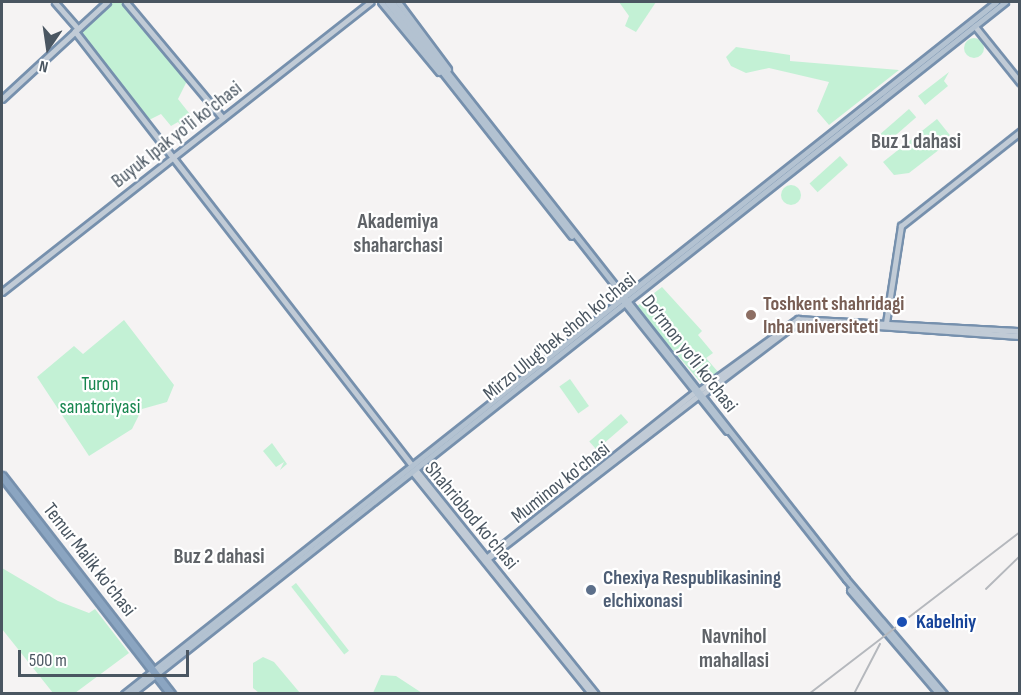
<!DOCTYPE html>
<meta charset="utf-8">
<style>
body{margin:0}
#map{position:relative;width:1021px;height:695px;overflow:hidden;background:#f5f3f3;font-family:"Sofia Sans Condensed",sans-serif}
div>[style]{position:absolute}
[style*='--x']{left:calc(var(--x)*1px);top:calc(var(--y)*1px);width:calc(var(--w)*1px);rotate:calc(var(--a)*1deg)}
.green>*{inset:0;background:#c3f1d5;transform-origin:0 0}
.round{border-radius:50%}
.roads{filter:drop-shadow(2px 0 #7690ad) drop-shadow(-2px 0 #7690ad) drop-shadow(0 2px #7690ad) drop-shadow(0 -2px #7690ad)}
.secondary>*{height:4.5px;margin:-2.25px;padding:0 2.25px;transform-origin:2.25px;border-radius:2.25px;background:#c1cbd6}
.primary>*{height:5px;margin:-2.5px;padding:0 2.5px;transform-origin:2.5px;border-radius:2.5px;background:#b3c2d1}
.highway>*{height:7px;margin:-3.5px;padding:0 3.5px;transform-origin:3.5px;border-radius:3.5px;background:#8ba5c1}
.rail>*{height:1.5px;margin:-0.75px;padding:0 0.75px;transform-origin:0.75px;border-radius:0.75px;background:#b5b8bd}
.dots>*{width:16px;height:16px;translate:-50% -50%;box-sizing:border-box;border:3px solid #fff;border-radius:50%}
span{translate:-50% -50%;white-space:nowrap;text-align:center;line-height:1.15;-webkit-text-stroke:4.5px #fff;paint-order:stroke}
.street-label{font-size:20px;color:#4a5661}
.education-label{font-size:20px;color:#785e54;font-weight:700}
.left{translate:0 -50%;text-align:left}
.park-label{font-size:20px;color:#17864f}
.service-label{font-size:20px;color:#4e5e75;font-weight:700}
.transit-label{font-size:20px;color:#164399;font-weight:700}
.neighbourhood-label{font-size:21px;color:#5f6368;font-weight:700}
.frame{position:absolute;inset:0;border:3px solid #4a5661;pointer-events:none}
.north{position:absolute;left:18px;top:18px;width:60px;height:60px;-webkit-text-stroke:4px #fff;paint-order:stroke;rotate:193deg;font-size:16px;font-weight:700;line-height:24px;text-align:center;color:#4a5661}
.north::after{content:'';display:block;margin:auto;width:21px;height:27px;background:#4a5661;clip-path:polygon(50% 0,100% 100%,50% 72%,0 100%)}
.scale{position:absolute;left:18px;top:650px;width:171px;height:27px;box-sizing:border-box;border:3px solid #4a5661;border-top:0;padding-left:8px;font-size:18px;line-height:21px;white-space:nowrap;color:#4a5661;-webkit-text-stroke:4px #fff;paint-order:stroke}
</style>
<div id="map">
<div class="green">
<div style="clip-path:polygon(113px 2px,123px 2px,188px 79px,178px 99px,193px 118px,184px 129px,178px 122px,171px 126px,161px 114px,147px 121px,80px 31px)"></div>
<div style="clip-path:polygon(619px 2px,656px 2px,636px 32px,625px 26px,629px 16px)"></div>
<div class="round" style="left:964px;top:38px;width:20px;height:20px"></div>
<div style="clip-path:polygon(736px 47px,790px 55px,790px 61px,899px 70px,829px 125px,817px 111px,829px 82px,769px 68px,746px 73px,731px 66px,726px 57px)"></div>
<div style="clip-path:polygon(949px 72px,944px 81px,948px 86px,925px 105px,918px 96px)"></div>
<div style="left:909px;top:109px;width:11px;height:41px;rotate:49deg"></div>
<div style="clip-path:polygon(937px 119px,953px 139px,909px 173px,894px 175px,883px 162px)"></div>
<div style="left:840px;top:156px;width:12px;height:41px;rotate:48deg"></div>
<div class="round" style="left:781px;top:185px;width:20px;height:20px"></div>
<div style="clip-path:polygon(662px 287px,702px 331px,698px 335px,713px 353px,706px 358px,719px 373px,702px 384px,636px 307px)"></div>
<div style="clip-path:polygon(124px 320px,174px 385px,167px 402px,142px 409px,132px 429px,89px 456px,37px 377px,74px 346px,83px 354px)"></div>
<div style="left:570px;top:379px;width:33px;height:13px;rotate:55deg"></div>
<div style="left:621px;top:414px;width:11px;height:42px;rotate:49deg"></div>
<div style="clip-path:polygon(272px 443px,287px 464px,280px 470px,284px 462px,276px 467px,263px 451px)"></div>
<div style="clip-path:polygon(2px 568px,58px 601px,89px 613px,95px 609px,129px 653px,75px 693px,53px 693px,2px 629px)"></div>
<div style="left:296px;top:583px;width:86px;height:6px;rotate:52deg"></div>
<div style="clip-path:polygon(263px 657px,274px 662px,300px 693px,259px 693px,253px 688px,253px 663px)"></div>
<div style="clip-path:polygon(381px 675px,396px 676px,422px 693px,373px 693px)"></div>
</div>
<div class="roads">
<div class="secondary">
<div style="--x:55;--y:2;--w:35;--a:49"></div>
<div style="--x:126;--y:2;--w:151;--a:50.1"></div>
<div style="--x:975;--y:26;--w:72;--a:51.2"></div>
<div style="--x:75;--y:31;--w:549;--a:52.17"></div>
<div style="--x:2;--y:99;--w:143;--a:-42.7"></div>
<div style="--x:2;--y:292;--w:469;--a:-38.2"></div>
<div style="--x:834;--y:323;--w:186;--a:4"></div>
<div style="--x:886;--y:323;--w:98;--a:-81.2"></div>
<div style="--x:901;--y:226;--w:152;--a:-38.3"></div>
<div style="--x:700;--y:390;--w:121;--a:-35.9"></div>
<div style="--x:798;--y:319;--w:222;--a:3.1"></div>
<div style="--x:703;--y:394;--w:119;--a:-37.2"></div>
<div style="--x:416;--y:470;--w:287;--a:51.2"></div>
<div style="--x:413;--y:472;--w:285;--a:51.1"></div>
<div style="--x:485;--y:559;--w:270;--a:-38.5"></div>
<div style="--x:487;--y:559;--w:268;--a:-37.7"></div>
</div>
<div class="primary">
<div style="--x:381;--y:2;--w:91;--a:50.4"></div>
<div style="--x:387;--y:2;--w:298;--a:51.7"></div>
<div style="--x:392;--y:2;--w:734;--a:51.8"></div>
<div style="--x:846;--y:579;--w:151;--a:49.6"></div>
<div style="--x:398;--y:2;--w:84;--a:53.3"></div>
<div style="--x:624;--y:302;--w:165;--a:51.4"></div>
<div style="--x:850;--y:590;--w:137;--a:49.4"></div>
<div style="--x:124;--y:694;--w:1113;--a:-38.43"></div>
<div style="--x:131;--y:694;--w:1115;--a:-38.37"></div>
</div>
<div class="highway">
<div style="--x:2;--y:476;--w:276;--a:52.2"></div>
</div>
</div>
<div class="rail">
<div style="--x:986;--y:589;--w:47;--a:-44.1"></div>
<div style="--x:809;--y:694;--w:266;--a:-37.5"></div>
<div style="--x:854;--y:694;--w:56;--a:-62.5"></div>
</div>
<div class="dots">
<div style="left:751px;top:315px;background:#8d6e63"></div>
<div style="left:591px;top:590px;background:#5c6f8a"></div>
<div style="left:902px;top:622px;background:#1a4fb4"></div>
</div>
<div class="street-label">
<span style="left:177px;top:135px;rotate:-38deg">Buyuk Ipak yo'li ko'chasi</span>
<span style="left:560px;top:337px;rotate:-39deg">Mirzo Ulug'bek shoh ko'chasi</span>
<span style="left:689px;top:354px;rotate:52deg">Do‘rmon yo‘li ko‘chasi</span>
<span style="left:561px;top:483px;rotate:-38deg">Muminov ko'chasi</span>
<span style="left:471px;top:516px;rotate:50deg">Shahriobod ko'chasi</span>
<span style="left:89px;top:560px;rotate:52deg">Temur Malik ko'chasi</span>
</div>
<div class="education-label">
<span class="left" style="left:763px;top:316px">Toshkent shahridagi<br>Inha universiteti</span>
</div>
<div class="park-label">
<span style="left:100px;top:396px">Turon<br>sanatoriyasi</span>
</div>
<div class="service-label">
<span class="left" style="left:603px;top:590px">Chexiya Respublikasining<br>elchixonasi</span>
</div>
<div class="transit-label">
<span class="left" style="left:916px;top:622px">Kabelniy</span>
</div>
<div class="neighbourhood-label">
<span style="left:916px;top:142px">Buz 1 dahasi</span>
<span style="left:398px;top:234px">Akademiya<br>shaharchasi</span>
<span style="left:219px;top:557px">Buz 2 dahasi</span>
<span style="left:734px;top:649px">Navnihol<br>mahallasi</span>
</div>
<div class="frame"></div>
<div class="north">N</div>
<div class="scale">500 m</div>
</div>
